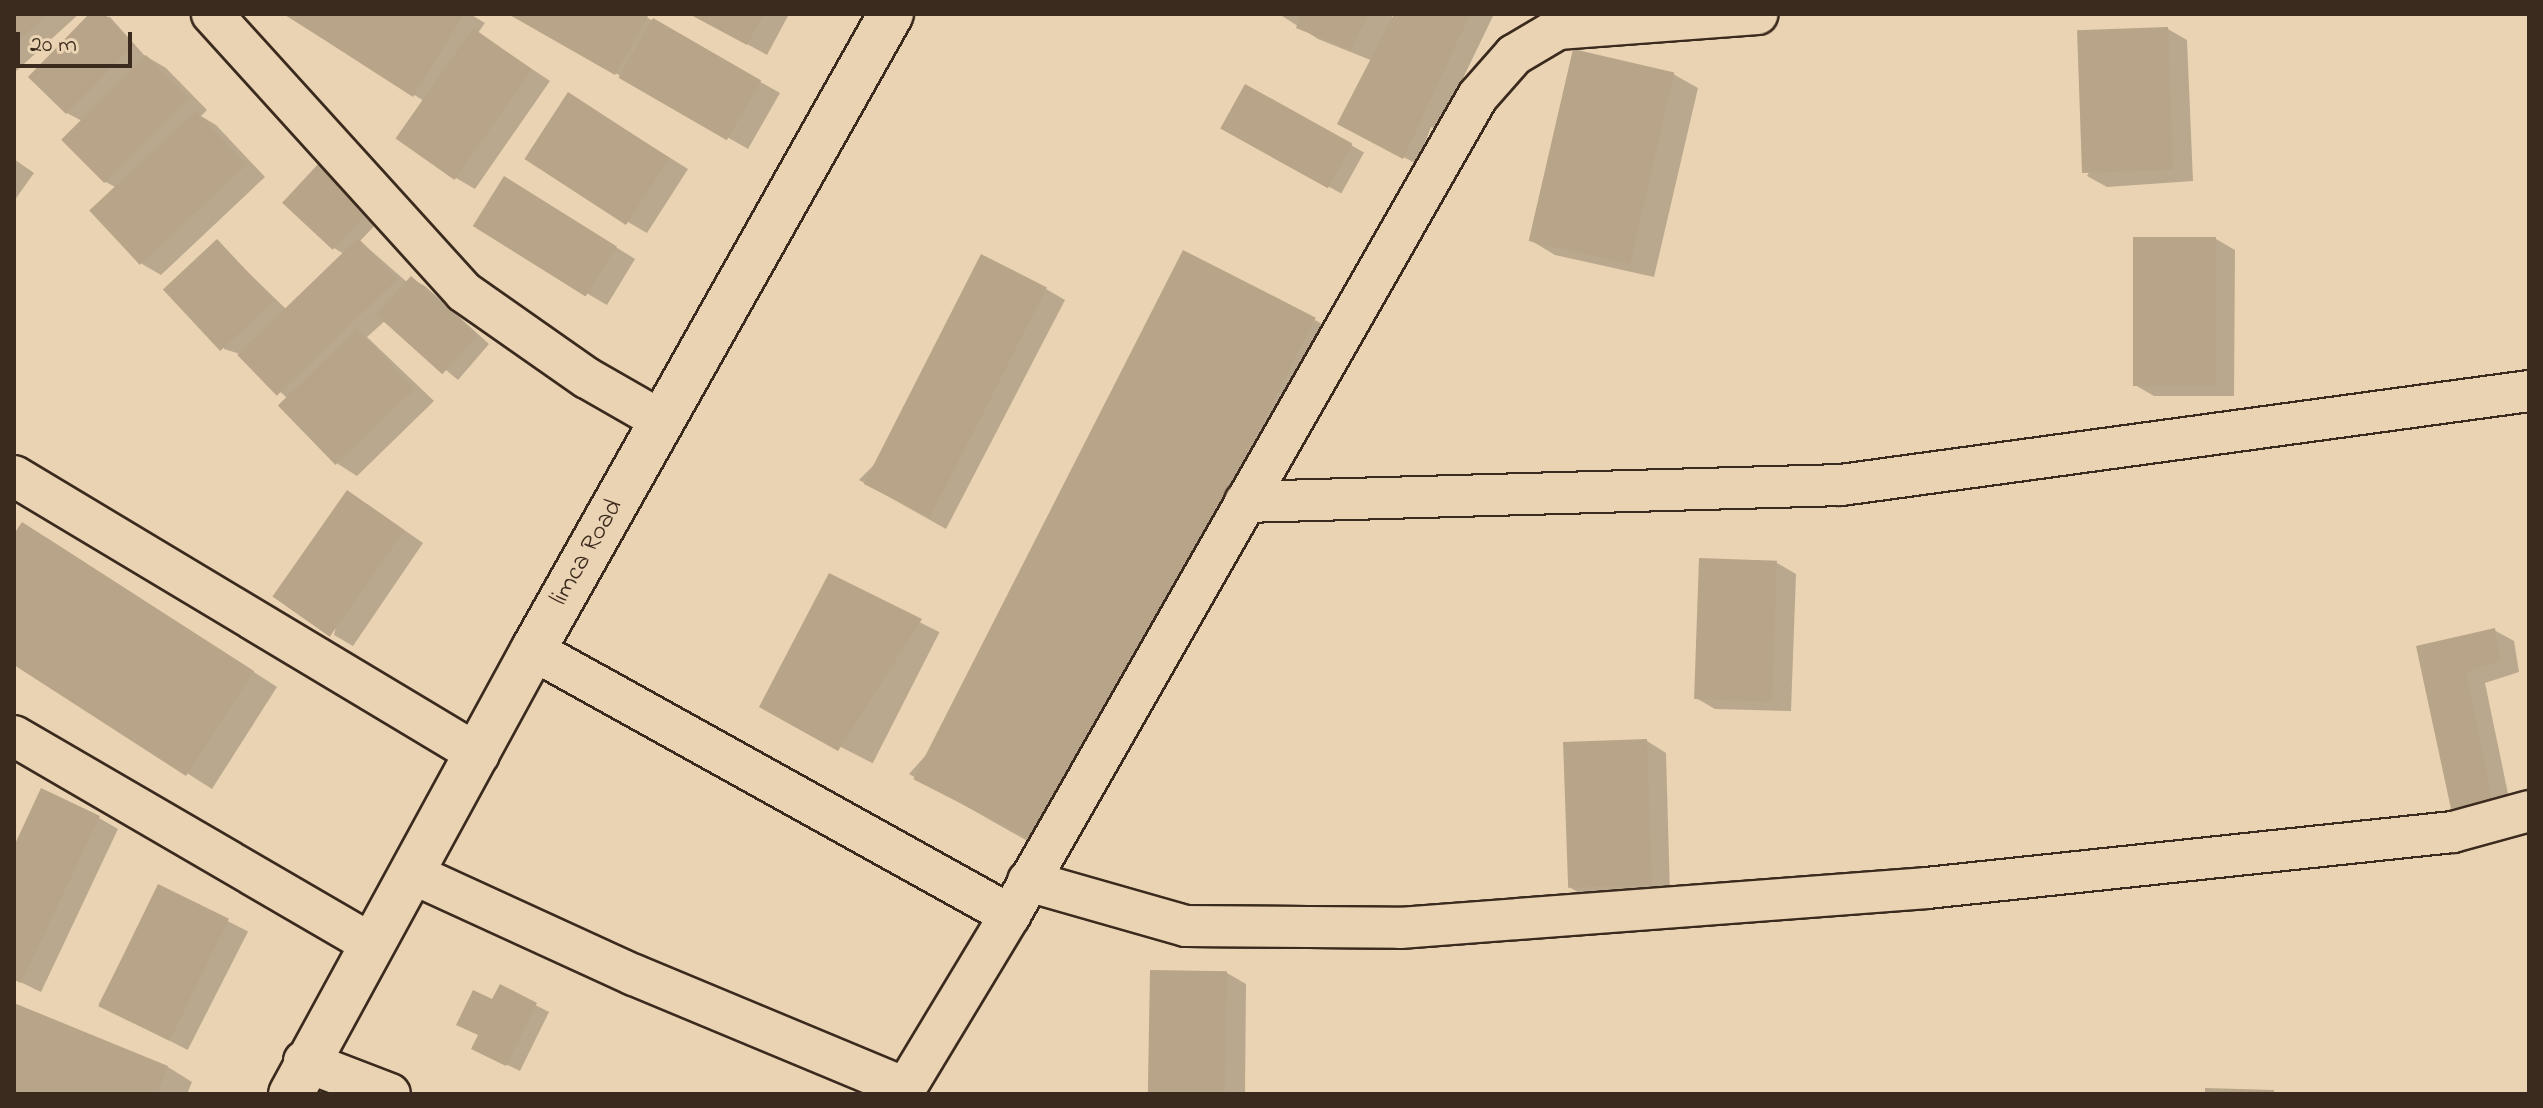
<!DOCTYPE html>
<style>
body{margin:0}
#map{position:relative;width:2543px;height:1108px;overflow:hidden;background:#e9d3b2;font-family:"Indie Flower",sans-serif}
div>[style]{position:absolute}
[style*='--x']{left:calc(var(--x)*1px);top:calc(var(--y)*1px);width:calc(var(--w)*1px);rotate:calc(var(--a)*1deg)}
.shadow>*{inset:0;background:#0003;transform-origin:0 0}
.building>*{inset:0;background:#b8a488;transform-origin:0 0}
.roads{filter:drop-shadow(2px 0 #3b2a1e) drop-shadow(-2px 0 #3b2a1e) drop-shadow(0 2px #3b2a1e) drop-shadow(0 -2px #3b2a1e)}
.minor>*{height:40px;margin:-20px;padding:0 20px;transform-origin:20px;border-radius:20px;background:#e9d3b2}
.major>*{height:44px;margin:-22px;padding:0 22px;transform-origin:22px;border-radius:22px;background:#e9d3b2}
span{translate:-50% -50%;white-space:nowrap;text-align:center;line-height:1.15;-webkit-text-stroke:8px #e9d3b2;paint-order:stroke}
.street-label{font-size:26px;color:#3b2a1e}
.frame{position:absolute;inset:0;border:16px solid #3b2a1e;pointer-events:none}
.scale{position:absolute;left:16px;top:32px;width:116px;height:36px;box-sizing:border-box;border:4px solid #3b2a1e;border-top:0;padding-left:10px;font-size:24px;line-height:28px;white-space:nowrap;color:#3b2a1e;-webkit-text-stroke:6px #e9d3b2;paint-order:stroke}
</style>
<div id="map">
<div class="shadow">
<div style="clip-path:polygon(14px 14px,79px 14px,14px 73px)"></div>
<div style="clip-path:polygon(92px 14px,110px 17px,144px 55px,166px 68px,207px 110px,201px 116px,216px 125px,265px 177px,161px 275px,142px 264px,93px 211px,117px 188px,104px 181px,82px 121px,67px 113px)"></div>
<div style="clip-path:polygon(470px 14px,485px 23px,478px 33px,550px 81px,475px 189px,456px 178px,424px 101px,285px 15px)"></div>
<div style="clip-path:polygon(512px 14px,641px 14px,780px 93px,748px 149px)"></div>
<div style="clip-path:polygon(692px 14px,789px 14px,767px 55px)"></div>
<div style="clip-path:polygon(1279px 14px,1392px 14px,1392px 23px,1397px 14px,1494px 14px,1438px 130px,1431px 127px,1417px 164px,1353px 131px,1373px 61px,1318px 39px)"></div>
<div style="clip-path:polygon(2168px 29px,2187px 40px,2193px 181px,2107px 187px,2087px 176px)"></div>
<div style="clip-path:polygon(1673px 74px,1698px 88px,1654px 277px,1555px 255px,1530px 240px)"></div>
<div style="left:1246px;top:87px;width:135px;height:47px;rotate:29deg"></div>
<div style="clip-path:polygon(587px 106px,688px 169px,647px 233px,628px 222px)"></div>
<div style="clip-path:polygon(14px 159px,34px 173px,14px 201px)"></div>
<div style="clip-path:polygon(321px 163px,383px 217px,360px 241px,408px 283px,412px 279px,425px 286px,489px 344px,458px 380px,386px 320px,367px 337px,434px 401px,357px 476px,338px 464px,288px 399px,240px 354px,224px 349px,217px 242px,287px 310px,344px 254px,334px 248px)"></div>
<div style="clip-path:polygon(524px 190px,635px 259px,607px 305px,588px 294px)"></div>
<div style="clip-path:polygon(2216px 239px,2235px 250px,2234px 396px,2154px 396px,2135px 385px)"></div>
<div style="clip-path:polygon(1046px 289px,1065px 300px,946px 529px,859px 480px)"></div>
<div style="clip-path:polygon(1315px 320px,1334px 331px,1054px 856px,909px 774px)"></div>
<div style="clip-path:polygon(367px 504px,423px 543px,353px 646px,334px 635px)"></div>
<div style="clip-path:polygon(14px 537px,47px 538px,277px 687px,212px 789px,14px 663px)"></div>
<div style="clip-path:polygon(1777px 563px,1796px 574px,1791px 711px,1715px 709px,1696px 698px)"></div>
<div style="left:829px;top:576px;width:124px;height:147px;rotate:27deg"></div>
<div style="clip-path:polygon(2494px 630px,2514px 641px,2519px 672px,2485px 683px,2511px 808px,2472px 819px,2453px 807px,2418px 647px)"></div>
<div style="clip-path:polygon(1647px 741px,1666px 753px,1670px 895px,1588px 898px,1569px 887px)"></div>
<div style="clip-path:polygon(99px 818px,118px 829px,41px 992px,14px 979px,14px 850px)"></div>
<div style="left:159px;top:886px;width:100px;height:133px;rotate:27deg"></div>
<div style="clip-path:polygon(1227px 973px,1246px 984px,1245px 1094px,1150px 1094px)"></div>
<div style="clip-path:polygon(501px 987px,549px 1012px,520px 1071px,487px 1055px,493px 1002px)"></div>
<div style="clip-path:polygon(14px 1005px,168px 1067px,192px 1082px,187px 1094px,14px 1094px)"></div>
</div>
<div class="building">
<div style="clip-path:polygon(14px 14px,48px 14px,14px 45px)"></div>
<div style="clip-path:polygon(89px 14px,104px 14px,134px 45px,66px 114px,28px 77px)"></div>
<div style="clip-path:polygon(284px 14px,464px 14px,413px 97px)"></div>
<div style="clip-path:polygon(508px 14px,645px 14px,648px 16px,615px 75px)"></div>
<div style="clip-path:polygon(689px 14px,764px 14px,747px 45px)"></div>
<div style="clip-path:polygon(1301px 14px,1368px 14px,1351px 50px,1296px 28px)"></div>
<div style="clip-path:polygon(1394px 14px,1470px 14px,1403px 159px,1337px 124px)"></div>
<div style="left:653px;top:18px;width:125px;height:69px;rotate:30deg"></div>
<div style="left:2168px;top:27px;width:143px;height:91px;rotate:88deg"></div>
<div style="left:473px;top:28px;width:72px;height:135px;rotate:35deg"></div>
<div style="left:1573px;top:49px;width:104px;height:197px;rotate:13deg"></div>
<div style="left:146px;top:55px;width:61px;height:120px;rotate:45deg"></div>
<div style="left:1245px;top:84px;width:123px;height:51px;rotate:29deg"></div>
<div style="left:568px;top:92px;width:121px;height:80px;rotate:33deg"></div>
<div style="left:196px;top:111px;width:74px;height:146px;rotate:47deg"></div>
<div style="left:321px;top:161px;width:69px;height:57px;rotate:43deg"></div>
<div style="left:504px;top:176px;width:133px;height:59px;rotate:32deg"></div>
<div style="left:2133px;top:237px;width:83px;height:149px"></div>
<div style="left:358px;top:238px;width:57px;height:168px;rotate:46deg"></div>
<div style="left:217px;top:239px;width:84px;height:74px;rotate:47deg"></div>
<div style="left:1183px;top:250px;width:149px;height:594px;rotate:27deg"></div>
<div style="left:981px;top:254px;width:74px;height:258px;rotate:27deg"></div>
<div style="left:411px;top:276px;width:89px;height:52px;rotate:42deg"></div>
<div style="left:357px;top:329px;width:83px;height:110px;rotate:46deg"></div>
<div style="left:347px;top:490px;width:70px;height:130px;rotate:35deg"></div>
<div style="clip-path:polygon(22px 522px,254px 671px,186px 776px,14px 665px,14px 534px)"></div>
<div style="left:1699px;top:558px;width:78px;height:141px;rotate:2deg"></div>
<div style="clip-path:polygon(829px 573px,922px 619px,838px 751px,759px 707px)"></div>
<div style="clip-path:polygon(2495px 628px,2500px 661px,2466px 672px,2492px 798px,2451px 809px,2416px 646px)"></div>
<div style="left:1647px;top:739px;width:146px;height:84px;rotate:88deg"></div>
<div style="clip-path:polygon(41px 788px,100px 816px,21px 983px,14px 980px,14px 846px)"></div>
<div style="left:158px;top:884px;width:79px;height:136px;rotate:26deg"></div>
<div style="left:1150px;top:970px;width:77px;height:124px;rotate:1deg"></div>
<div style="clip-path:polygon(500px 984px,537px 1003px,506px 1066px,471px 1049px,478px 1035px,456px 1025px,473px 990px,492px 999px)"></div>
<div style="clip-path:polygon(14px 1003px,168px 1066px,157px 1094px,14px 1094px)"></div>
<div style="clip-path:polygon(2205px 1088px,2274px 1090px,2274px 1094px,2205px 1094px)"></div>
</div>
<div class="roads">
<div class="minor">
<div style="--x:212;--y:14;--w:375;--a:47.8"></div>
<div style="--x:464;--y:292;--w:150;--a:35"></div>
<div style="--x:587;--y:378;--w:86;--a:29.8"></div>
<div style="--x:14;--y:476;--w:542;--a:30.96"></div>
<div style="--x:1245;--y:502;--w:596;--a:-1.63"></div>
<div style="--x:1841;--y:485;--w:694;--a:-7.78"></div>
<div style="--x:533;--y:650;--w:546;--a:29.05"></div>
<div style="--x:14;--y:736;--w:412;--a:30.2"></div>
<div style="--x:411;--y:873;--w:245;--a:24.6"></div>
<div style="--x:634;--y:975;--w:294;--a:22.6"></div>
<div style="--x:1028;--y:881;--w:164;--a:15.9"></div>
<div style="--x:1186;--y:926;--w:214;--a:0.5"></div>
<div style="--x:1400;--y:928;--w:529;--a:-4.34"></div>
<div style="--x:1927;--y:888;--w:529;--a:-6.08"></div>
<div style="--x:2453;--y:832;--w:79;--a:-15.4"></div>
<div style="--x:304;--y:1061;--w:92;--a:21"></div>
<div style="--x:902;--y:1094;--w:209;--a:-58.9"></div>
<div style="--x:1010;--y:915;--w:943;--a:-60.26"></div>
<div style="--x:1478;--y:96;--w:55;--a:-48.7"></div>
<div style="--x:1514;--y:55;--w:51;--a:-30.6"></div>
<div style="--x:1558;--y:29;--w:200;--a:-4.3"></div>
</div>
<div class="major">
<div style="--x:291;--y:1094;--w:506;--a:-61.41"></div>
<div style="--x:533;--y:650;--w:730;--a:-60.63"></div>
</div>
</div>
<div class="street-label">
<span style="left:588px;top:553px;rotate:-60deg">limca Road</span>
</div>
<div class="frame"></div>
<div class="scale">20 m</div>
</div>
